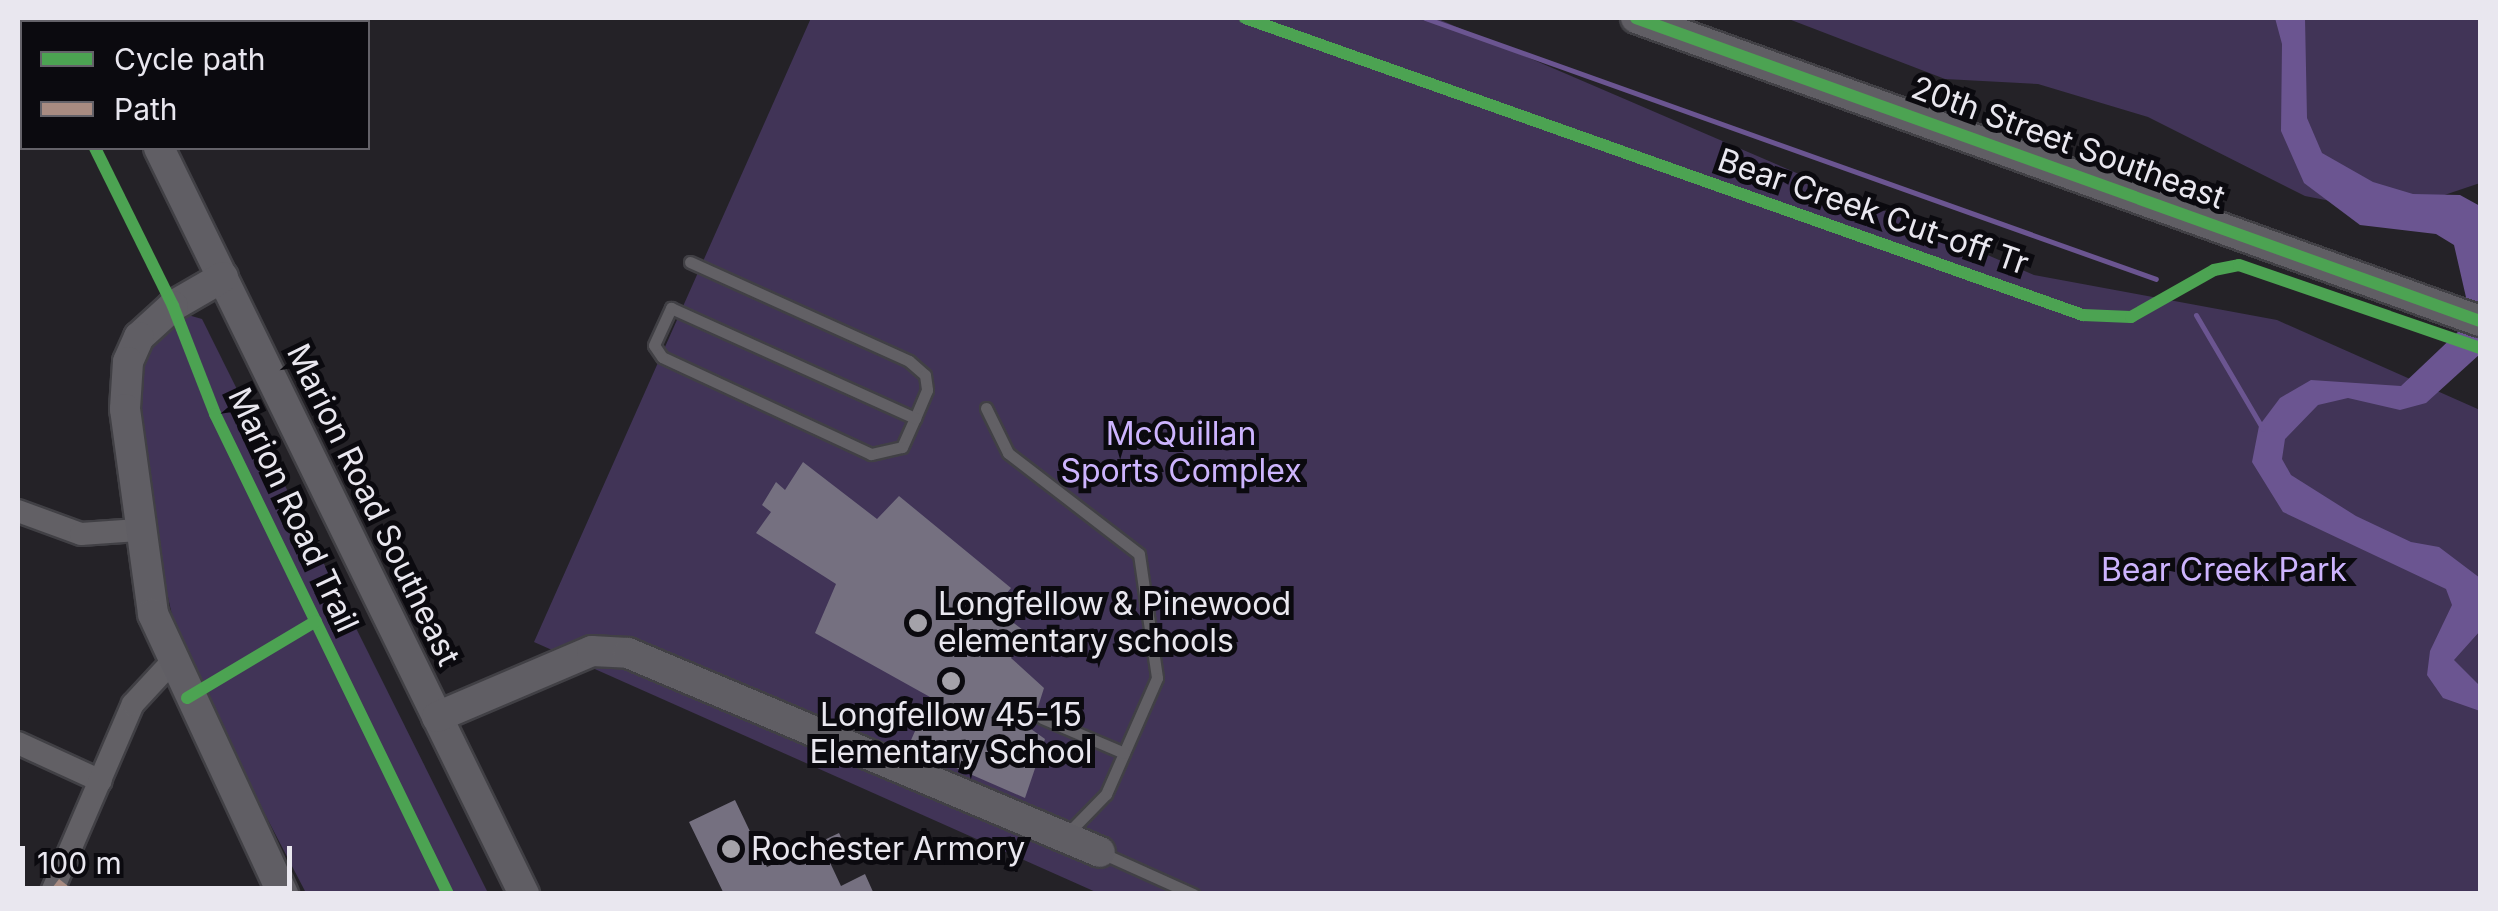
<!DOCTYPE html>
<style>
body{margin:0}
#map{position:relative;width:2498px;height:911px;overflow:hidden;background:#242227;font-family:Inter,sans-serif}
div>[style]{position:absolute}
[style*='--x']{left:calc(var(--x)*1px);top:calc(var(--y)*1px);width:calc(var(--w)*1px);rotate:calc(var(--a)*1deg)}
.green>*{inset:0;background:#413457}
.water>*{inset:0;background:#6b5591}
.stream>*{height:5px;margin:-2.5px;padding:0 2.5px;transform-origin:2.5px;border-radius:2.5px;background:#6b5591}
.building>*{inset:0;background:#757080}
.roads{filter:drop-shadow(2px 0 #414045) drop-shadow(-2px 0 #414045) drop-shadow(0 2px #414045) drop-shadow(0 -2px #414045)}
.lane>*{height:11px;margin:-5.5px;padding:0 5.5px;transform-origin:5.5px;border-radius:5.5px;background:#626065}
.street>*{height:22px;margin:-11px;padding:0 11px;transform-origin:11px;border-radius:11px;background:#626065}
.secondary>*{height:30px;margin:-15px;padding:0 15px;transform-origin:15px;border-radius:15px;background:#605e64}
.quiet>*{height:10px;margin-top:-5px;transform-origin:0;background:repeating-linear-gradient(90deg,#a88b81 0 20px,transparent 0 30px)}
.cycleway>*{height:12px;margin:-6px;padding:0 6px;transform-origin:6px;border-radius:6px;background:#4ca352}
.dots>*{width:28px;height:28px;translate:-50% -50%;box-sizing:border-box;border:5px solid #0b0a0f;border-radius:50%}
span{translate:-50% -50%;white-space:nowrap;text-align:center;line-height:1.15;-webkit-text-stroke:10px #0b0a0f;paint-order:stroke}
.street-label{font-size:32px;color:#e9e7ef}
.park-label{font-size:32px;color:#cdb4fe}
.poi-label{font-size:32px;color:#e9e7ef}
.left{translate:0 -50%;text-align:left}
.frame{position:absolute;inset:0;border:20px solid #e9e7ef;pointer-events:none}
.legend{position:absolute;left:20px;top:20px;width:350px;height:130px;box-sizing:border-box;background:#0b0a0f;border:2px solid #646269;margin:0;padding:12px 18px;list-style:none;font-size:30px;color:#e9e7ef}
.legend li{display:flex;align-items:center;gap:20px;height:50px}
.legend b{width:50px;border:2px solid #646269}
.scale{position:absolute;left:20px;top:846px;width:272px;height:45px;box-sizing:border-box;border:5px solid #e9e7ef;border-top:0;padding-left:12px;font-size:30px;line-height:35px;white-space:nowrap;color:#e9e7ef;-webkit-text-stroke:8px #0b0a0f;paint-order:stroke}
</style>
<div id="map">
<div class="green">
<div style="clip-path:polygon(811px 18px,1436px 18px,2034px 275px,2277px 320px,2480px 410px,2480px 893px,1098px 893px,534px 642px)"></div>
<div style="clip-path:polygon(1786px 18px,2480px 18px,2480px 183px,2391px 213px,2305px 196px,2148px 117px,2038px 84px,1945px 79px)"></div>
<div style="clip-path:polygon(188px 315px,202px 319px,488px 893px,306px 893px,180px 651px,155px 539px,140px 390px,143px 362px,157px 340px)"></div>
</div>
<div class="water">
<div style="clip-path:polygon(2275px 18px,2305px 18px,2307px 118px,2322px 153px,2373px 182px,2413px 194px,2460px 195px,2480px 206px,2480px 354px,2426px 403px,2400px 410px,2348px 398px,2318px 405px,2285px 439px,2282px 459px,2291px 475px,2356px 516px,2411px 542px,2439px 547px,2480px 578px,2480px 631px,2454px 660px,2480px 686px,2480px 711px,2443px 698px,2427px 675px,2430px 651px,2452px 605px,2446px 589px,2283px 512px,2252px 462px,2259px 426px,2280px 398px,2311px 380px,2401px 386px,2460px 330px,2468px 306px,2454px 245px,2436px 234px,2360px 225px,2304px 183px,2281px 131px,2282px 44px)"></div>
</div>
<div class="stream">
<div style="--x:1425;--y:18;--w:776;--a:19.65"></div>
<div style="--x:2196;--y:315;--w:132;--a:59.6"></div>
</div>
<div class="building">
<div style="clip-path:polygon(803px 462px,877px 519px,899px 496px,1011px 588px,994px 608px,1027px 633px,1011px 658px,1044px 688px,1031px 729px,1045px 739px,1025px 798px,908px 747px,930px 697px,815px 633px,836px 584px,756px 533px,771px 512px,762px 505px,776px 482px,785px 490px)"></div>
<div style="clip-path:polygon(735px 800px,767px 867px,839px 833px,845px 845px,826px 854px,841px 886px,865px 874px,874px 894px,724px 894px,689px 822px)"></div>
</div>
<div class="roads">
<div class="lane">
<div style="--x:234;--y:22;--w:5;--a:-53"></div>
<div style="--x:690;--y:262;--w:240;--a:24.3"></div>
<div style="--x:909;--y:361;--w:21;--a:41"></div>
<div style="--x:925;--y:375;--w:15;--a:82"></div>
<div style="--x:927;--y:390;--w:30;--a:113"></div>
<div style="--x:915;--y:418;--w:32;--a:114"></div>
<div style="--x:902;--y:447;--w:32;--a:167"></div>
<div style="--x:871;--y:454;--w:230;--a:-155.1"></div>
<div style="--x:662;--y:357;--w:14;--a:-124"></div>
<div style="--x:654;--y:345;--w:41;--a:-65.3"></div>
<div style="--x:671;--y:308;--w:268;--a:24.3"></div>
<div style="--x:986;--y:408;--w:50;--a:63.9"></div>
<div style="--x:1008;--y:453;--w:165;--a:37.6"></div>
<div style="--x:1139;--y:554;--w:125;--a:81.7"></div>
<div style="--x:1157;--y:678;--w:127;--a:113.7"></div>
<div style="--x:1106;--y:794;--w:56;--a:134.3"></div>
<div style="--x:1042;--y:718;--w:89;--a:23.1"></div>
<div style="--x:1104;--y:854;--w:98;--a:24.2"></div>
</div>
<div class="street">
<div style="--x:18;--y:511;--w:67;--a:20.1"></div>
<div style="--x:81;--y:534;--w:57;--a:-4"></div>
<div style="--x:18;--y:743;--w:91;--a:24.6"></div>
<div style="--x:51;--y:894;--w:207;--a:-66.7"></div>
<div style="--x:133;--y:704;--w:56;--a:-47.2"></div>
</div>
<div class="secondary">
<div style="--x:94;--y:18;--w:4;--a:63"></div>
<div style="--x:1636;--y:18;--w:897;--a:19.75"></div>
<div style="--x:159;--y:148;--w:831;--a:63.93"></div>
<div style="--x:223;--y:277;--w:58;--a:149.9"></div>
<div style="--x:173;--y:306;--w:46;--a:137.6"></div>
<div style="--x:139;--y:337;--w:27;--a:114"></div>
<div style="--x:128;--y:362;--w:47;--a:93.7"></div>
<div style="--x:125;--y:409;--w:207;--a:82.2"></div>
<div style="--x:153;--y:614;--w:309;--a:65.1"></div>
<div style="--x:437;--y:717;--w:168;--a:-23.1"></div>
<div style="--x:592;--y:651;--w:36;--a:3"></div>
<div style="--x:628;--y:653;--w:512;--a:22.86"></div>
</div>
</div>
<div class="quiet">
<div style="--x:56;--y:883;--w:18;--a:38"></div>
</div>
<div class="cycleway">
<div style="--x:1245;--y:18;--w:889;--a:19.52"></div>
<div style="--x:2083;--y:315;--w:48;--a:2.4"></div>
<div style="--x:2131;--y:317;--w:95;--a:-29.5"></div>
<div style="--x:2214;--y:270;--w:25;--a:-11"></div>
<div style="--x:2239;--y:265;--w:255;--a:19"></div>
<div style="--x:1636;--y:18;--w:897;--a:19.75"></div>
<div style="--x:95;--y:148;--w:176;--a:63.7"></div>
<div style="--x:173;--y:306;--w:116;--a:68.7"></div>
<div style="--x:215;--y:414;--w:534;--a:64.11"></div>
<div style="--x:187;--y:698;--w:150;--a:-30.8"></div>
</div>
<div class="dots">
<div style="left:918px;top:623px;background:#a4a2a9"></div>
<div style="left:951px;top:681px;background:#a4a2a9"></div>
<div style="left:731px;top:849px;background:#a4a2a9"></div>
</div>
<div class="street-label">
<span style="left:2068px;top:143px;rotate:20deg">20th Street Southeast</span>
<span style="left:1873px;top:212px;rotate:19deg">Bear Creek Cut-off Tr</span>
<span style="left:373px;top:505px;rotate:64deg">Marion Road Southeast</span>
<span style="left:293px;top:510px;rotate:65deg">Marion Road Trail</span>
</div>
<div class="park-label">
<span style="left:1181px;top:453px">McQuillan<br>Sports Complex</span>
<span style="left:2224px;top:570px">Bear Creek Park</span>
</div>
<div class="poi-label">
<span class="left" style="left:938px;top:623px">Longfellow &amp; Pinewood<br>elementary schools</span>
<span style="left:951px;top:734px">Longfellow 45-15<br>Elementary School</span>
<span class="left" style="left:751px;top:849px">Rochester Armory</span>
</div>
<div class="frame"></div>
<ul class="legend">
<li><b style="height:12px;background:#4ca352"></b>Cycle path</li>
<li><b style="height:12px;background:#a88b81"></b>Path</li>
</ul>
<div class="scale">100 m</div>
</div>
